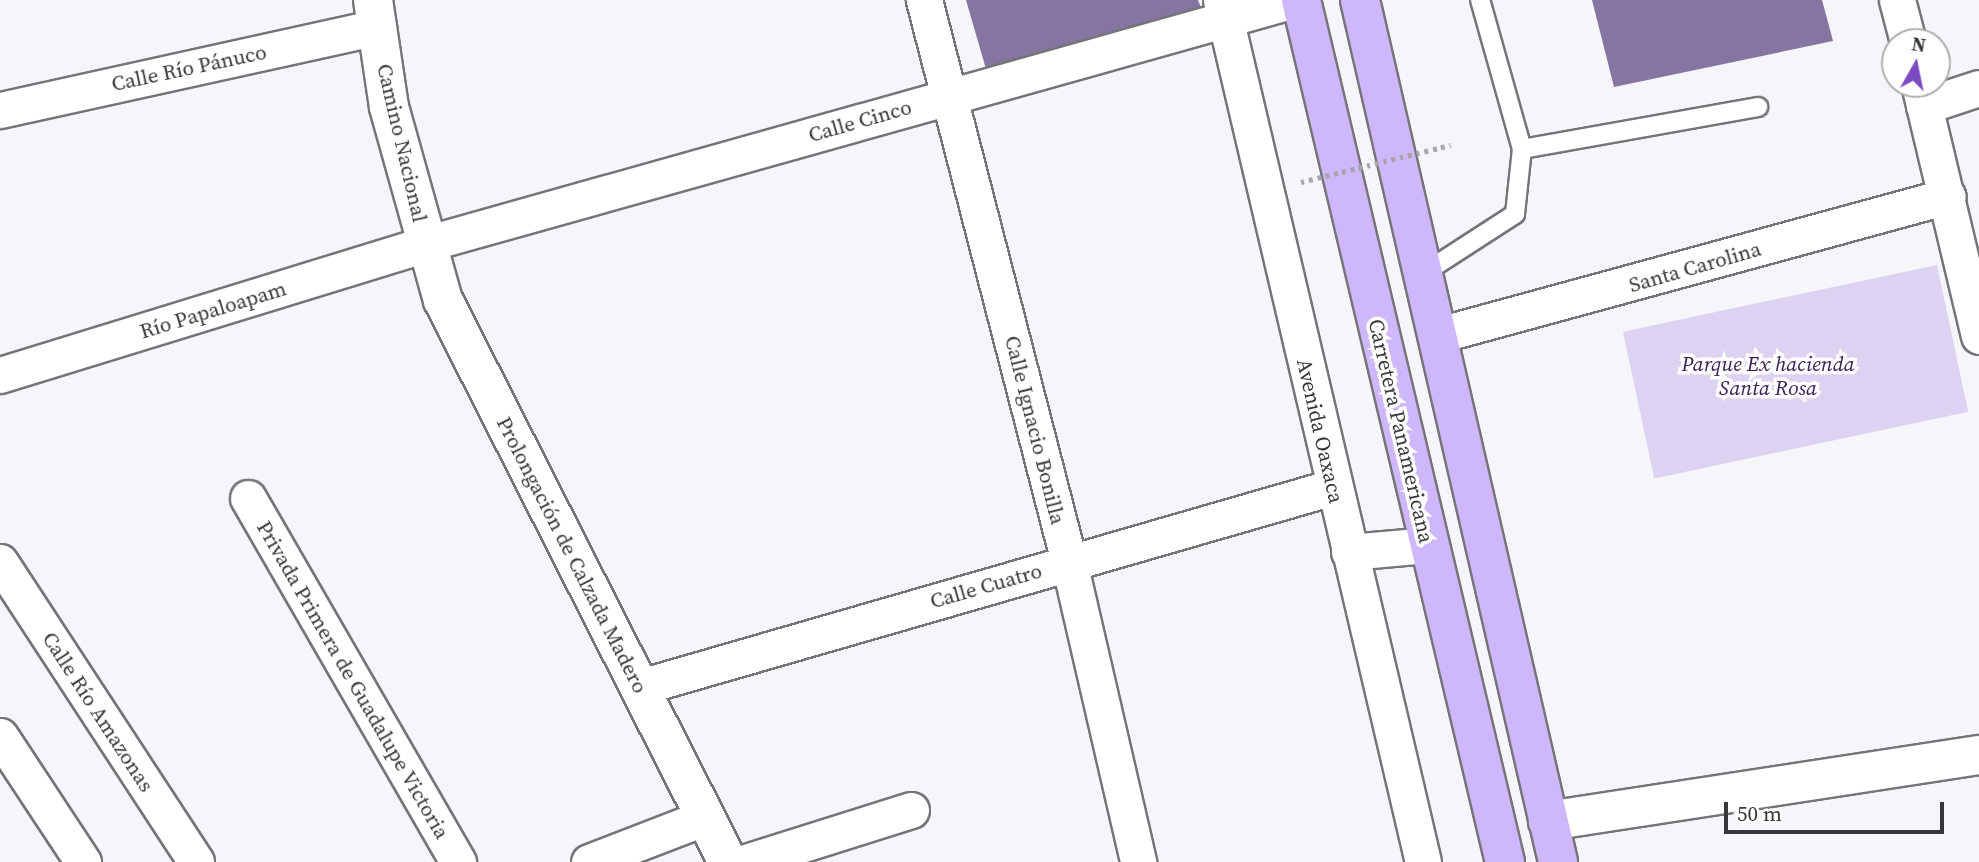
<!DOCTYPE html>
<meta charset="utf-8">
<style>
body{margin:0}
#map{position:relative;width:1979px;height:862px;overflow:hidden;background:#f6f5f9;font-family:"Source Serif 4",serif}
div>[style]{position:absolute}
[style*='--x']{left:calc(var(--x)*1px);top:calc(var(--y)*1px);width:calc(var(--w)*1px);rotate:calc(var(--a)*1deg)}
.green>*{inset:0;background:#dcd2f2;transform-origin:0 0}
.building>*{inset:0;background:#8475a1}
.roads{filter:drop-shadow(2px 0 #757478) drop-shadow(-2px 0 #757478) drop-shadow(0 2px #757478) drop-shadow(0 -2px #757478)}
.lane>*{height:18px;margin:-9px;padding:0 9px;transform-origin:9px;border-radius:9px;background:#fff}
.street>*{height:35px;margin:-17.5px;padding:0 17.5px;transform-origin:17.5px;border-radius:17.5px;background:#fff}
.secondary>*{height:38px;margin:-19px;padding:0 19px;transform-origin:19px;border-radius:19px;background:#fff}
.highway>*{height:38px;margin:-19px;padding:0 19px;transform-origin:19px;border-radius:19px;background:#cfb7fc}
.path-bridge>*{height:4.5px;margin-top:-2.25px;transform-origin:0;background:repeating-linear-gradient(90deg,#a6a5a8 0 3.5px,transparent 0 8.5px)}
span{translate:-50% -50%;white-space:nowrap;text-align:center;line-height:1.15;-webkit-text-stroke:7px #fff;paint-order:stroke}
.street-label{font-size:21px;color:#373638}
.park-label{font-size:21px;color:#372058;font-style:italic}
.north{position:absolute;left:1881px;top:28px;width:70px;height:70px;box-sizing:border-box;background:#fff;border:2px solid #afafaf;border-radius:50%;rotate:9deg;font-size:19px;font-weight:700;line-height:28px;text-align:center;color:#373638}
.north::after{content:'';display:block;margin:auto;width:24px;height:32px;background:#7d4ac1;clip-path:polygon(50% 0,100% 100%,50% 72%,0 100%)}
.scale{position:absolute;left:1724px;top:802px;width:220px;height:32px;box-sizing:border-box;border:4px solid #373638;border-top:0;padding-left:9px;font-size:21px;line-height:24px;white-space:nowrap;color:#373638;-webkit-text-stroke:5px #fff;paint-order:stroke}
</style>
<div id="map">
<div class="green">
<div style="left:1937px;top:265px;width:150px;height:321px;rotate:78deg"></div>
</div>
<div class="building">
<div style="clip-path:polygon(966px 0,1198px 0,1201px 8px,986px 69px)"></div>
<div style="clip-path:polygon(1592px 0,1822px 0,1833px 41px,1614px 87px)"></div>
</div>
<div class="roads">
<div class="lane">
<div style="--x:1522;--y:149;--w:240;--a:-10.1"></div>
<div style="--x:1427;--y:271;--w:105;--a:-32.9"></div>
<div style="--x:1515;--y:214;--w:65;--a:-83.9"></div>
<div style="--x:1522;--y:149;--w:155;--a:-105.7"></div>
</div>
<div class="street">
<div style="--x:924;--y:0;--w:580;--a:75.53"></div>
<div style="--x:1069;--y:562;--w:308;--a:77"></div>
<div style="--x:1221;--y:0;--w:885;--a:76.81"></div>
<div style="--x:1897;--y:0;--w:43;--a:75.3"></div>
<div style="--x:1919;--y:84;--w:259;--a:76.6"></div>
<div style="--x:1924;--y:106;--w:58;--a:-18.1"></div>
<div style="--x:0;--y:110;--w:387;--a:-12.4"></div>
<div style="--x:1442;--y:334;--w:524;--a:-15.26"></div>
<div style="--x:0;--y:375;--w:445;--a:-17.1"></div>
<div style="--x:425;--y:244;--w:903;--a:-15.68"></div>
<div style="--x:248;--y:498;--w:420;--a:60"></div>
<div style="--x:1349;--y:552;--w:78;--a:-5.1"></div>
<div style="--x:0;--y:562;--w:358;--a:56.8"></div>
<div style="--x:640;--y:687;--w:721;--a:-16.1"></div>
<div style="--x:0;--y:736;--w:151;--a:56.6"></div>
<div style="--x:589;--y:862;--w:122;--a:-21.1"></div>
<div style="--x:746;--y:862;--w:173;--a:-17.5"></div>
</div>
<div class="secondary">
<div style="--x:373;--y:0;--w:108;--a:81.5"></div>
<div style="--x:389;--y:107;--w:200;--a:74.4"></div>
<div style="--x:443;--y:300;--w:630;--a:63.11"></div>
<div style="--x:1548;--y:821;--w:436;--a:-8.7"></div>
</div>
<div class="highway">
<div style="--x:1301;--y:0;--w:886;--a:76.69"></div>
<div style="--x:1360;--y:0;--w:884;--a:77.06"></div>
</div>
</div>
<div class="path-bridge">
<div style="--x:1301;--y:182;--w:154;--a:-13.9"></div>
</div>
<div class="street-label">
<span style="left:189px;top:68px;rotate:-12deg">Calle Río Pánuco</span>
<span style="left:860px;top:121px;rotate:-16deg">Calle Cinco</span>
<span style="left:402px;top:143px;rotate:77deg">Camino Nacional</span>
<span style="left:1695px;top:267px;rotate:-16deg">Santa Carolina</span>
<span style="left:213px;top:310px;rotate:-17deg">Río Papaloapam</span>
<span style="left:1035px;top:430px;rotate:76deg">Calle Ignacio Bonilla</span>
<span style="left:1320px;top:431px;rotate:77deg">Avenida Oaxaca</span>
<span style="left:1401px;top:431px;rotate:77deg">Carretera Panamericana</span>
<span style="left:572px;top:555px;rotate:63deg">Prolongación de Calzada Madero</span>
<span style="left:986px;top:586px;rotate:-16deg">Calle Cuatro</span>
<span style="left:353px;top:680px;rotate:60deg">Privada Primera de Guadalupe Victoria</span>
<span style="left:98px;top:712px;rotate:57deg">Calle Río Amazonas</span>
</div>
<div class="park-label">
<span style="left:1768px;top:376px">Parque Ex hacienda<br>Santa Rosa</span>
</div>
<div class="north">N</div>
<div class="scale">50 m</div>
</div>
